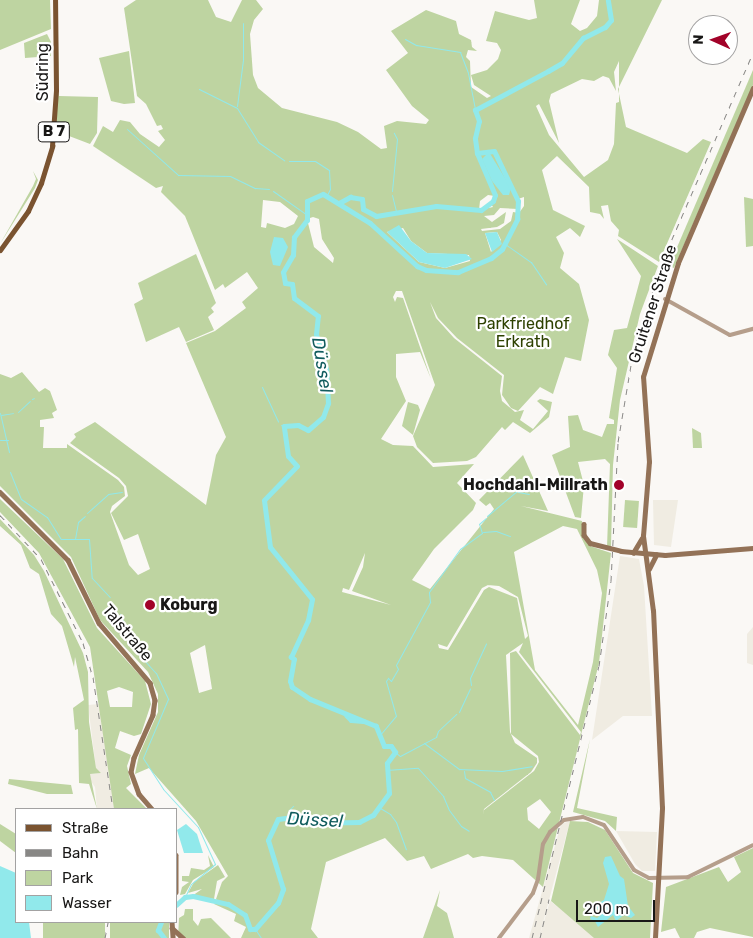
<!DOCTYPE html>
<meta charset="utf-8">
<style>
body{margin:0}
#map{position:relative;width:753px;height:938px;overflow:hidden;background:#faf8f5;font-family:Rubik,sans-serif}
div>[style]{position:absolute}
[style*='--x']{left:calc(var(--x)*1px);top:calc(var(--y)*1px);width:calc(var(--w)*1px);rotate:calc(var(--a)*1deg)}
.built>*{inset:0;background:#f0ece2}
.green>*{inset:0;background:#bed4a1;transform-origin:0 0}
.water>*{inset:0;background:#91e9eb}
.stream>*{height:1px;margin:-0.5px;padding:0 0.5px;transform-origin:0.5px;border-radius:0.5px;background:#91e9eb}
.river>*{height:5px;margin:-2.5px;padding:0 2.5px;transform-origin:2.5px;border-radius:2.5px;background:#91e9eb}
.tertiary>*{height:4px;margin:-2px;padding:0 2px;transform-origin:2px;border-radius:2px;background:#b59e8b}
.secondary>*{height:4.5px;margin:-2.25px;padding:0 2.25px;transform-origin:2.25px;border-radius:2.25px;background:#937257}
.primary>*{height:5px;margin:-2.5px;padding:0 2.5px;transform-origin:2.5px;border-radius:2.5px;background:#7a5330}
.rail>*{height:1px;margin-top:-0.5px;transform-origin:0;background:repeating-linear-gradient(90deg,#888785 0 6px,transparent 0 12px)}
.dots>*{width:14px;height:14px;translate:-50% -50%;box-sizing:border-box;border:2px solid #fff;border-radius:50%}
span{translate:-50% -50%;white-space:nowrap;text-align:center;line-height:1.15;-webkit-text-stroke:4.5px #fff;paint-order:stroke}
.shield-label span{padding:1px 4px;background:#fff;border:1px solid;border-radius:4px;-webkit-text-stroke-width:0}
.shield-label{font-size:15px;color:#181716;font-weight:700}
.street-label{font-size:16px;color:#181716}
.park-label{font-size:16px;color:#2d4100}
.poi-label{font-size:16px;color:#181716;font-weight:700}
.right{translate:-100% -50%;text-align:right}
.left{translate:0 -50%;text-align:left}
.water-label{font-size:18px;color:#115c5e;font-style:italic}
.legend{position:absolute;left:15px;top:808px;width:162px;height:115px;box-sizing:border-box;background:#fff;border:1px solid #a3a2a2;margin:0;padding:6px 9px;list-style:none;font-size:15px;color:#181716}
.legend li{display:flex;align-items:center;gap:10px;height:25px}
.legend b{width:25px;border:1px solid #a3a2a2}
.north{position:absolute;left:688px;top:15px;width:50px;height:50px;box-sizing:border-box;background:#fff;border:1px solid #a3a2a2;border-radius:50%;rotate:272deg;font-size:14px;font-weight:700;line-height:20px;text-align:center;color:#181716}
.north::after{content:'';display:block;margin:auto;width:18px;height:22px;background:#a20229;clip-path:polygon(50% 0,100% 100%,50% 72%,0 100%)}
.scale{position:absolute;left:576px;top:900px;width:79px;height:22px;box-sizing:border-box;border:2px solid #181716;border-top:0;padding-left:6px;font-size:15px;line-height:18px;white-space:nowrap;color:#181716;-webkit-text-stroke:4px #fff;paint-order:stroke}
</style>
<div id="map">
<div class="built">
<div style="clip-path:polygon(624px 220px,637px 227px,631px 239px,623px 234px)"></div>
<div style="clip-path:polygon(653px 500px,678px 500px,671px 547px,654px 545px)"></div>
<div style="clip-path:polygon(620px 556px,639px 559px,644px 586px,652px 716px,623px 716px,592px 740px)"></div>
<div style="clip-path:polygon(753px 627px,753px 665px,747px 663px,747px 634px)"></div>
<div style="clip-path:polygon(99px 704px,110px 772px,114px 809px,97px 809px,95px 787px,90px 780px,90px 774px,101px 773px,96px 769px,88px 705px)"></div>
<div style="clip-path:polygon(570px 821px,539px 938px,529px 938px,561px 824px)"></div>
<div style="clip-path:polygon(616px 831px,657px 832px,655px 871px,642px 871px,635px 864px)"></div>
<div style="clip-path:polygon(550px 901px,570px 916px,595px 938px,539px 938px)"></div>
</div>
<div class="green">
<div style="clip-path:polygon(0 0,50px 0,51px 29px,0 50px)"></div>
<div style="clip-path:polygon(evenodd,136px 0,208px 0,216px 17px,231px 22px,242px 0,256px 0,263px 9px,254px 20px,250px 34px,253px 75px,258px 88px,282px 108px,337px 122px,358px 132px,381px 149px,387px 148px,384px 126px,397px 121px,426px 124px,429px 120px,412px 106px,386px 70px,408px 53px,391px 31px,426px 10px,456px 21px,459px 34px,471px 40px,472px 47px,477px 51px,468px 50px,466px 57px,470px 61px,471px 87px,487px 98px,491px 96px,474px 85px,471px 75px,487px 70px,498px 59px,501px 50px,497px 43px,486px 41px,495px 11px,529px 20px,537px 18px,534px 0,580px 0,571px 24px,580px 31px,587px 28px,597px 16px,599px 0,662px 0,618px 89px,626px 127px,687px 153px,703px 139px,711px 142px,659px 262px,618px 236px,619px 230px,611px 221px,608px 205px,601px 206px,604px 219px,600px 214px,590px 212px,589px 187px,557px 156px,542px 170px,553px 210px,585px 226px,580px 237px,570px 228px,556px 237px,564px 253px,560px 268px,579px 284px,589px 320px,581px 361px,565px 357px,553px 394px,540px 387px,518px 411px,511px 408px,502px 395px,504px 375px,457px 338px,438px 318px,430px 302px,436px 318px,454px 338px,502px 376px,500px 391px,502px 401px,515px 412px,524px 410px,520px 420px,533px 429px,548px 411px,537px 401px,540px 399px,552px 402px,549px 417px,530px 433px,513px 422px,505px 430px,502px 427px,476px 457px,467px 461px,433px 463px,417px 447px,413px 436px,435px 385px,402px 291px,396px 291px,393px 297px,395px 302px,397px 297px,403px 298px,431px 379px,420px 352px,396px 354px,396px 377px,406px 401px,381px 439px,393px 445px,413px 446px,433px 467px,474px 464px,457px 483px,476px 503px,473px 510px,434px 549px,412px 580px,430px 589px,494px 509px,490px 503px,486px 506px,479px 500px,523px 455px,548px 511px,521px 506px,582px 521px,583px 538px,590px 546px,611px 553px,599px 663px,543px 887px,513px 860px,482px 856px,473px 858px,468px 854px,431px 869px,424px 856px,407px 861px,385px 838px,326px 862px,311px 929px,318px 938px,241px 938px,246px 927px,234px 921px,236px 914px,214px 904px,218px 902px,216px 899px,222px 882px,228px 876px,196px 821px,149px 768px,135px 774px,139px 755px,158px 712px,158px 694px,148px 672px,100px 620px,71px 557px,0 486px,0 374px,11px 378px,22px 372px,39px 392px,45px 388px,50px 391px,57px 410px,52px 413px,54px 418px,40px 420px,40px 427px,44px 427px,43px 448px,67px 448px,67px 444px,118px 480px,124px 487px,125px 496px,112px 506px,110px 512px,129px 565px,138px 575px,150px 569px,138px 534px,124px 540px,111px 513px,128px 496px,126px 486px,119px 478px,70px 443px,76px 437px,74px 434px,95px 422px,206px 505px,216px 455px,226px 437px,186px 343px,215px 331px,246px 308px,242px 302px,258px 288px,247px 272px,225px 288px,223px 284px,215px 290px,185px 216px,161px 192px,163px 186px,156px 188px,93px 146px,103px 126px,113px 132px,120px 120px,130px 122px,140px 134px,159px 147px,165px 140px,158px 131px,163px 129px,161px 125px,157px 126px,146px 104px,137px 96px,124px 8px,136px 0,619px 61px,619px 102px,616px 103px,614px 144px,608px 160px,584px 177px,549px 135px,536px 106px,539px 104px,559px 143px,549px 101px,551px 94px,582px 79px,594px 81px,603px 76px,609px 78px,616px 91px,614px 72px,619px 61px,136px 0,488px 195px,495px 196px,491px 204px,493px 207px,479px 210px,480px 201px,488px 195px,136px 0,524px 197px,524px 206px,519px 213px,513px 212px,511px 221px,500px 229px,482px 231px,481px 229px,497px 227px,504px 223px,506px 212px,492px 222px,484px 216px,494px 215px,500px 208px,518px 209px,518px 199px,524px 197px,136px 0,263px 200px,280px 202px,298px 216px,294px 224px,285px 228px,267px 223px,266px 228px,261px 227px,263px 200px,136px 0,313px 217px,319px 219px,322px 239px,334px 258px,333px 263px,314px 247px,307px 219px,313px 217px,136px 0,403px 228px,411px 241px,427px 253px,469px 255px,470px 261px,445px 268px,419px 262px,387px 232px,403px 228px,136px 0,497px 232px,501px 240px,491px 252px,485px 233px,497px 232px,136px 0,563px 526px,577px 529px,597px 570px,602px 593px,593px 662px,578px 725px,535px 670px,514px 552px,563px 526px,136px 0,365px 553px,363px 567px,352px 591px,391px 605px,342px 592px,343px 588px,349px 590px,365px 553px,136px 0,488px 585px,499px 586px,518px 597px,528px 636px,525px 639px,517px 598px,489px 587px,484px 590px,448px 650px,439px 648px,438px 644px,447px 647px,482px 588px,488px 585px,136px 0,523px 643px,519px 652px,581px 732px,580px 735px,516px 651px,510px 653px,511px 734px,538px 756px,539px 762px,534px 771px,484px 810px,483px 815px,484px 809px,531px 772px,537px 763px,537px 758px,515px 743px,510px 732px,506px 655px,523px 643px,136px 0,205px 645px,212px 689px,199px 693px,190px 653px,205px 645px,136px 0,540px 799px,551px 812px,539px 829px,528px 820px,527px 808px,540px 799px)"></div>
<div style="clip-path:polygon(47px 34px,51px 42px,51px 56px,25px 58px,24px 43px)"></div>
<div style="clip-path:polygon(58px 40px,59px 96px,98px 97px,97px 133px,90px 144px,56px 131px)"></div>
<div style="clip-path:polygon(129px 51px,135px 103px,124px 104px,111px 101px,99px 58px)"></div>
<div style="clip-path:polygon(753px 70px,753px 85px,674px 268px,669px 266px)"></div>
<div style="clip-path:polygon(33px 171px,38px 180px,35px 188px,0 244px,33px 186px,36px 179px)"></div>
<div style="clip-path:polygon(744px 197px,753px 199px,753px 246px,746px 247px)"></div>
<div style="clip-path:polygon(617px 239px,658px 266px,640px 314px,620px 400px,613px 465px,611px 547px,607px 547px,610px 464px,605px 459px,578px 462px,584px 485px,581px 518px,575px 517px,552px 455px,570px 447px,568px 416px,578px 415px,583px 430px,602px 437px,607px 424px,614px 424px,614px 420px,609px 418px,617px 368px,608px 355px,614px 330px,627px 328px,641px 276px)"></div>
<div style="clip-path:polygon(196px 254px,216px 303px,211px 308px,214px 312px,208px 317px,214px 330px,186px 342px,179px 327px,146px 342px,134px 304px,143px 299px,138px 283px)"></div>
<div style="clip-path:polygon(408px 402px,418px 405px,420px 410px,413px 435px,402px 426px)"></div>
<div style="clip-path:polygon(692px 428px,701px 433px,702px 448px,693px 448px)"></div>
<div style="clip-path:polygon(evenodd,0 499px,63px 559px,97px 628px,145px 681px,151px 704px,141px 734px,134px 736px,120px 731px,115px 748px,131px 755px,127px 766px,131px 784px,126px 788px,147px 809px,114px 809px,90px 647px,39px 553px,0 512px,0 499px,119px 687px,133px 692px,132px 707px,110px 707px,107px 691px,119px 687px)"></div>
<div style="left:625px;top:500px;width:14px;height:27px;rotate:4deg"></div>
<div style="clip-path:polygon(0 519px,34px 555px,44px 571px,83px 653px,88px 672px,89px 722px,96px 768px,101px 773px,90px 774px,97px 809px,89px 784px,79px 783px,78px 729px,75px 730px,73px 708px,84px 700px,75px 657px,74px 667px,62px 626px,51px 614px,39px 574px,30px 568px,21px 545px,0 526px)"></div>
<div style="clip-path:polygon(590px 739px,577px 808px,617px 817px,616px 831px,605px 821px,573px 812px)"></div>
<div style="clip-path:polygon(9px 779px,71px 785px,73px 794px,47px 794px,8px 784px)"></div>
<div style="clip-path:polygon(570px 821px,588px 822px,605px 830px,633px 873px,653px 883px,650px 938px,594px 938px,551px 901px)"></div>
<div style="clip-path:polygon(0 824px,16px 834px,16px 853px,0 841px)"></div>
<div style="clip-path:polygon(753px 848px,753px 937px,710px 928px,697px 932px,694px 938px,680px 938px,675px 928px,661px 932px,666px 887px,719px 867px,728px 882px,741px 872px,734px 857px)"></div>
<div style="clip-path:polygon(208px 855px,214px 867px,193px 880px,185px 894px,180px 895px,182px 887px,189px 882px,182px 881px,182px 876px,189px 876px,191px 868px,204px 870px,210px 866px)"></div>
<div style="clip-path:polygon(218px 865px,225px 877px,217px 881px,214px 899px,192px 896px,202px 889px,188px 893px,194px 882px)"></div>
<div style="clip-path:polygon(440px 890px,437px 906px,447px 913px,454px 938px,423px 938px)"></div>
<div style="clip-path:polygon(185px 909px,193px 909px,193px 920px,198px 926px,201px 919px,211px 918px,231px 938px,178px 938px,179px 918px,184px 915px)"></div>
<div style="left:43px;top:922px;width:62px;height:16px"></div>
<div style="left:110px;top:922px;width:59px;height:16px"></div>
</div>
<div class="water">
<div style="clip-path:polygon(489px 152px,511px 188px,509px 195px,503px 195px,492px 181px,482px 159px)"></div>
<div style="clip-path:polygon(399px 225px,411px 241px,427px 253px,466px 254px,472px 259px,445px 268px,419px 262px,387px 232px)"></div>
<div style="clip-path:polygon(497px 232px,502px 244px,492px 252px,485px 233px)"></div>
<div style="clip-path:polygon(274px 237px,283px 238px,288px 247px,280px 266px,273px 265px,270px 252px)"></div>
<div style="clip-path:polygon(186px 824px,197px 834px,203px 853px,184px 853px,177px 830px)"></div>
<div style="clip-path:polygon(611px 856px,620px 876px,624px 879px,628px 906px,635px 915px,631px 918px,624px 915px,616px 921px,613px 915px,598px 927px,595px 921px,590px 919px,591px 916px,597px 918px,601px 915px,595px 905px,604px 900px,609px 884px,603px 863px,605px 857px)"></div>
<div style="clip-path:polygon(0 866px,16px 873px,16px 922px,29px 922px,31px 938px,0 938px)"></div>
</div>
<div class="stream">
<div style="--x:405;--y:39;--w:13;--a:29"></div>
<div style="--x:416;--y:45;--w:45;--a:9"></div>
<div style="--x:460;--y:52;--w:22;--a:69"></div>
<div style="--x:468;--y:73;--w:38;--a:79"></div>
<div style="--x:199;--y:89;--w:42;--a:26.6"></div>
<div style="--x:237;--y:108;--w:40;--a:58"></div>
<div style="--x:258;--y:142;--w:32;--a:35"></div>
<div style="--x:237;--y:106;--w:46;--a:-82.6"></div>
<div style="--x:243;--y:60;--w:37;--a:-90"></div>
<div style="--x:127;--y:129;--w:69;--a:42"></div>
<div style="--x:178;--y:175;--w:52;--a:1.1"></div>
<div style="--x:230;--y:176;--w:28;--a:26"></div>
<div style="--x:255;--y:188;--w:14;--a:4"></div>
<div style="--x:289;--y:161;--w:26;--a:0"></div>
<div style="--x:315;--y:161;--w:17;--a:33"></div>
<div style="--x:329;--y:170;--w:19;--a:87"></div>
<div style="--x:330;--y:189;--w:7;--a:117"></div>
<div style="--x:273;--y:191;--w:42;--a:35.2"></div>
<div style="--x:392;--y:191;--w:52;--a:-84.5"></div>
<div style="--x:397;--y:139;--w:7;--a:-117"></div>
<div style="--x:392;--y:195;--w:16;--a:76"></div>
<div style="--x:505;--y:244;--w:32;--a:35"></div>
<div style="--x:531;--y:262;--w:27;--a:56"></div>
<div style="--x:262;--y:387;--w:38;--a:65"></div>
<div style="--x:32;--y:399;--w:2;--a:-27"></div>
<div style="--x:18;--y:412;--w:16;--a:-43"></div>
<div style="--x:0;--y:413;--w:40;--a:77"></div>
<div style="--x:1;--y:415;--w:12;--a:-9"></div>
<div style="--x:281;--y:425;--w:4;--a:45"></div>
<div style="--x:0;--y:440;--w:8;--a:0"></div>
<div style="--x:10;--y:472;--w:29;--a:68"></div>
<div style="--x:21;--y:499;--w:32;--a:35"></div>
<div style="--x:47;--y:517;--w:26;--a:58"></div>
<div style="--x:61;--y:539;--w:28;--a:0"></div>
<div style="--x:89;--y:539;--w:39;--a:86"></div>
<div style="--x:92;--y:578;--w:26;--a:47"></div>
<div style="--x:518;--y:492;--w:11;--a:10"></div>
<div style="--x:87;--y:513;--w:28;--a:-42"></div>
<div style="--x:108;--y:494;--w:14;--a:-8"></div>
<div style="--x:487;--y:516;--w:38;--a:-40"></div>
<div style="--x:516;--y:492;--w:10;--a:-79"></div>
<div style="--x:483;--y:532;--w:13;--a:-4"></div>
<div style="--x:496;--y:531;--w:15;--a:20"></div>
<div style="--x:75;--y:539;--w:17;--a:-80"></div>
<div style="--x:78;--y:522;--w:9;--a:-41"></div>
<div style="--x:120;--y:614;--w:39;--a:67"></div>
<div style="--x:135;--y:650;--w:31;--a:48"></div>
<div style="--x:156;--y:673;--w:29;--a:65"></div>
<div style="--x:168;--y:699;--w:64;--a:113"></div>
<div style="--x:143;--y:758;--w:37;--a:57"></div>
<div style="--x:163;--y:789;--w:52;--a:47.4"></div>
<div style="--x:198;--y:827;--w:41;--a:65.3"></div>
<div style="--x:215;--y:864;--w:31;--a:140"></div>
<div style="--x:191;--y:884;--w:14;--a:115"></div>
<div style="--x:471;--y:685;--w:7;--a:-98"></div>
<div style="--x:470;--y:678;--w:38;--a:-65"></div>
<div style="--x:459;--y:712;--w:26;--a:-65"></div>
<div style="--x:379;--y:736;--w:26;--a:-50"></div>
<div style="--x:396;--y:716;--w:36;--a:-106"></div>
<div style="--x:386;--y:681;--w:4;--a:-56"></div>
<div style="--x:388;--y:678;--w:4;--a:45"></div>
<div style="--x:391;--y:681;--w:14;--a:-60"></div>
<div style="--x:398;--y:669;--w:4;--a:-117"></div>
<div style="--x:396;--y:665;--w:72;--a:-61.6"></div>
<div style="--x:430;--y:602;--w:10;--a:-96"></div>
<div style="--x:429;--y:592;--w:53;--a:-54.2"></div>
<div style="--x:460;--y:549;--w:27;--a:-36"></div>
<div style="--x:482;--y:533;--w:9;--a:-108"></div>
<div style="--x:479;--y:524;--w:9;--a:-41"></div>
<div style="--x:424;--y:743;--w:44;--a:36.6"></div>
<div style="--x:459;--y:769;--w:43;--a:2.7"></div>
<div style="--x:502;--y:771;--w:30;--a:-9"></div>
<div style="--x:395;--y:752;--w:6;--a:39"></div>
<div style="--x:400;--y:756;--w:41;--a:-27.8"></div>
<div style="--x:436;--y:737;--w:6;--a:-72"></div>
<div style="--x:438;--y:731;--w:25;--a:-43"></div>
<div style="--x:386;--y:770;--w:32;--a:-4"></div>
<div style="--x:418;--y:768;--w:38;--a:48"></div>
<div style="--x:443;--y:796;--w:15;--a:67"></div>
<div style="--x:449;--y:810;--w:20;--a:53"></div>
<div style="--x:461;--y:826;--w:9;--a:32"></div>
<div style="--x:464;--y:771;--w:7;--a:82"></div>
<div style="--x:465;--y:778;--w:29;--a:29"></div>
<div style="--x:490;--y:792;--w:9;--a:63"></div>
<div style="--x:380;--y:808;--w:12;--a:31"></div>
<div style="--x:390;--y:814;--w:10;--a:53"></div>
<div style="--x:396;--y:822;--w:29;--a:70"></div>
<div style="--x:289;--y:810;--w:6;--a:-45"></div>
<div style="--x:286;--y:818;--w:8;--a:-67"></div>
<div style="--x:255;--y:929;--w:11;--a:56"></div>
</div>
<div class="river">
<div style="--x:339;--y:203;--w:13;--a:-29"></div>
<div style="--x:350;--y:197;--w:12;--a:9"></div>
<div style="--x:362;--y:199;--w:10;--a:84"></div>
<div style="--x:363;--y:209;--w:15;--a:28"></div>
<div style="--x:376;--y:216;--w:61;--a:-9.5"></div>
<div style="--x:436;--y:206;--w:45;--a:5.1"></div>
<div style="--x:481;--y:210;--w:15;--a:-37"></div>
<div style="--x:493;--y:201;--w:6;--a:-72"></div>
<div style="--x:495;--y:195;--w:46;--a:-113.2"></div>
<div style="--x:477;--y:153;--w:15;--a:-98"></div>
<div style="--x:475;--y:138;--w:17;--a:-77"></div>
<div style="--x:479;--y:121;--w:12;--a:-110"></div>
<div style="--x:475;--y:110;--w:83;--a:-28.1"></div>
<div style="--x:548;--y:71;--w:16;--a:-30"></div>
<div style="--x:562;--y:63;--w:33;--a:-50"></div>
<div style="--x:583;--y:38;--w:25;--a:-27"></div>
<div style="--x:605;--y:27;--w:9;--a:-49"></div>
<div style="--x:611;--y:20;--w:20;--a:-99"></div>
<div style="--x:346;--y:715;--w:7;--a:45"></div>
<div style="--x:351;--y:720;--w:12;--a:5"></div>
<div style="--x:176;--y:905;--w:12;--a:-42"></div>
<div style="--x:185;--y:897;--w:8;--a:-7"></div>
<div style="--x:193;--y:896;--w:36;--a:13"></div>
<div style="--x:228;--y:904;--w:20;--a:33"></div>
<div style="--x:245;--y:915;--w:15;--a:70"></div>
<div style="--x:250;--y:929;--w:5;--a:0"></div>
<div style="--x:255;--y:929;--w:35;--a:-49"></div>
<div style="--x:278;--y:903;--w:15;--a:-70"></div>
<div style="--x:283;--y:889;--w:51;--a:-107"></div>
<div style="--x:268;--y:840;--w:23;--a:-65"></div>
<div style="--x:278;--y:819;--w:22;--a:-8"></div>
<div style="--x:300;--y:816;--w:12;--a:35"></div>
<div style="--x:310;--y:823;--w:49;--a:-1.2"></div>
<div style="--x:359;--y:822;--w:16;--a:-27"></div>
<div style="--x:373;--y:815;--w:27;--a:-54"></div>
<div style="--x:389;--y:793;--w:30;--a:-94"></div>
<div style="--x:387;--y:763;--w:14;--a:-54"></div>
<div style="--x:395;--y:752;--w:7;--a:-124"></div>
<div style="--x:391;--y:746;--w:7;--a:180"></div>
<div style="--x:384;--y:746;--w:22;--a:-112"></div>
<div style="--x:376;--y:726;--w:71;--a:-157.8"></div>
<div style="--x:310;--y:699;--w:22;--a:-146"></div>
<div style="--x:292;--y:687;--w:6;--a:-108"></div>
<div style="--x:290;--y:681;--w:22;--a:-80"></div>
<div style="--x:294;--y:659;--w:4;--a:-146"></div>
<div style="--x:291;--y:657;--w:41;--a:-65.3"></div>
<div style="--x:308;--y:620;--w:21;--a:-79"></div>
<div style="--x:312;--y:599;--w:67;--a:-128.9"></div>
<div style="--x:270;--y:547;--w:47;--a:-97.3"></div>
<div style="--x:264;--y:500;--w:47;--a:-45.9"></div>
<div style="--x:297;--y:466;--w:13;--a:-132"></div>
<div style="--x:288;--y:456;--w:30;--a:-98"></div>
<div style="--x:284;--y:426;--w:14;--a:-4"></div>
<div style="--x:298;--y:425;--w:11;--a:27"></div>
<div style="--x:308;--y:430;--w:20;--a:-41"></div>
<div style="--x:323;--y:417;--w:15;--a:-70"></div>
<div style="--x:328;--y:403;--w:34;--a:-93"></div>
<div style="--x:326;--y:369;--w:36;--a:-106"></div>
<div style="--x:316;--y:334;--w:18;--a:-84"></div>
<div style="--x:318;--y:316;--w:30;--a:-143"></div>
<div style="--x:294;--y:298;--w:14;--a:-98"></div>
<div style="--x:292;--y:284;--w:7;--a:-172"></div>
<div style="--x:285;--y:283;--w:11;--a:-100"></div>
<div style="--x:283;--y:272;--w:20;--a:-60"></div>
<div style="--x:293;--y:255;--w:18;--a:-87"></div>
<div style="--x:294;--y:237;--w:21;--a:-53"></div>
<div style="--x:307;--y:220;--w:19;--a:-90"></div>
<div style="--x:307;--y:201;--w:17;--a:-24"></div>
<div style="--x:323;--y:194;--w:55;--a:31.7"></div>
<div style="--x:370;--y:223;--w:64;--a:42.5"></div>
<div style="--x:417;--y:266;--w:10;--a:24"></div>
<div style="--x:426;--y:270;--w:32;--a:4"></div>
<div style="--x:458;--y:272;--w:36;--a:-23"></div>
<div style="--x:491;--y:258;--w:14;--a:-39"></div>
<div style="--x:502;--y:249;--w:34;--a:-63"></div>
<div style="--x:517;--y:219;--w:18;--a:-87"></div>
<div style="--x:518;--y:201;--w:55;--a:-115.6"></div>
<div style="--x:494;--y:151;--w:17;--a:173"></div>
<div style="--x:161;--y:922;--w:9;--a:111"></div>
<div style="--x:158;--y:930;--w:10;--a:53"></div>
</div>
<div class="tertiary">
<div style="--x:665;--y:299;--w:74;--a:29"></div>
<div style="--x:730;--y:335;--w:24;--a:-15"></div>
<div style="--x:499;--y:938;--w:56;--a:-52.9"></div>
<div style="--x:533;--y:893;--w:15;--a:-70"></div>
<div style="--x:538;--y:879;--w:35;--a:-82"></div>
<div style="--x:543;--y:844;--w:14;--a:-60"></div>
<div style="--x:550;--y:832;--w:18;--a:-41"></div>
<div style="--x:564;--y:820;--w:19;--a:-9"></div>
<div style="--x:583;--y:817;--w:22;--a:21"></div>
<div style="--x:604;--y:825;--w:54;--a:56.3"></div>
<div style="--x:634;--y:870;--w:17;--a:28"></div>
<div style="--x:649;--y:878;--w:39;--a:-1"></div>
<div style="--x:688;--y:877;--w:72;--a:-26.2"></div>
</div>
<div class="secondary">
<div style="--x:0;--y:492;--w:96;--a:45"></div>
<div style="--x:68;--y:560;--w:70;--a:63.8"></div>
<div style="--x:99;--y:623;--w:79;--a:49.6"></div>
<div style="--x:150;--y:683;--w:18;--a:74"></div>
<div style="--x:155;--y:700;--w:15;--a:98"></div>
<div style="--x:153;--y:715;--w:47;--a:113.8"></div>
<div style="--x:134;--y:758;--w:14;--a:102"></div>
<div style="--x:131;--y:772;--w:23;--a:70"></div>
<div style="--x:139;--y:794;--w:20;--a:49"></div>
<div style="--x:584;--y:524;--w:11;--a:90"></div>
<div style="--x:584;--y:535;--w:10;--a:53"></div>
<div style="--x:590;--y:543;--w:32;--a:14"></div>
<div style="--x:621;--y:551;--w:44;--a:5.2"></div>
<div style="--x:665;--y:555;--w:88;--a:-4.5"></div>
<div style="--x:633;--y:553;--w:17;--a:-59"></div>
<div style="--x:649;--y:569;--w:16;--a:-63"></div>
<div style="--x:176;--y:855;--w:37;--a:90"></div>
<div style="--x:172;--y:922;--w:16;--a:86"></div>
<div style="--x:172;--y:928;--w:15;--a:42"></div>
<div style="--x:655;--y:938;--w:130;--a:-86.9"></div>
<div style="--x:662;--y:808;--w:197;--a:-92.6"></div>
<div style="--x:653;--y:611;--w:76;--a:-97.6"></div>
<div style="--x:643;--y:536;--w:74;--a:-85.4"></div>
<div style="--x:649;--y:462;--w:85;--a:-94"></div>
<div style="--x:643;--y:377;--w:119;--a:-72.9"></div>
<div style="--x:678;--y:263;--w:190;--a:-66.8"></div>
</div>
<div class="primary">
<div style="--x:0;--y:250;--w:48;--a:-54.3"></div>
<div style="--x:28;--y:211;--w:31;--a:-65"></div>
<div style="--x:41;--y:183;--w:39;--a:-73"></div>
<div style="--x:52;--y:146;--w:56;--a:-85.9"></div>
<div style="--x:56;--y:90;--w:90;--a:-90.6"></div>
</div>
<div class="rail">
<div style="--x:0;--y:515;--w:60;--a:47"></div>
<div style="--x:41;--y:559;--w:94;--a:63.4"></div>
<div style="--x:83;--y:643;--w:35;--a:74"></div>
<div style="--x:93;--y:677;--w:134;--a:81.4"></div>
<div style="--x:105;--y:938;--w:16;--a:-79"></div>
<div style="--x:532;--y:938;--w:280;--a:-76.2"></div>
<div style="--x:599;--y:666;--w:86;--a:-82"></div>
<div style="--x:611;--y:581;--w:139;--a:-87.1"></div>
<div style="--x:618;--y:442;--w:90;--a:-80.4"></div>
<div style="--x:633;--y:353;--w:96;--a:-72.3"></div>
<div style="--x:662;--y:262;--w:228;--a:-66.5"></div>
<div style="--x:540;--y:938;--w:40;--a:-77"></div>
</div>
<div class="dots">
<div style="left:619px;top:485px;background:#a20229"></div>
<div style="left:150px;top:605px;background:#a20229"></div>
</div>
<div class="shield-label">
<span style="left:54px;top:132px">B 7</span>
</div>
<div class="street-label">
<span style="left:43px;top:72px;rotate:-90deg">Südring</span>
<span style="left:653px;top:304px;rotate:-72deg">Gruitener Straße</span>
<span style="left:127px;top:633px;rotate:50deg">Talstraße</span>
</div>
<div class="park-label">
<span style="left:523px;top:333px">Parkfriedhof<br>Erkrath</span>
</div>
<div class="poi-label">
<span class="right" style="left:608px;top:485px">Hochdahl-Millrath</span>
<span class="left" style="left:160px;top:605px">Koburg</span>
</div>
<div class="water-label">
<span style="left:322px;top:365px;rotate:81deg">Düssel</span>
<span style="left:315px;top:820px;rotate:3deg">Düssel</span>
</div>
<ul class="legend">
<li><b style="height:6px;background:#7a5330"></b>Straße</li>
<li><b style="height:6px;background:#888785"></b>Bahn</li>
<li><b style="height:14px;background:#bed4a1"></b>Park</li>
<li><b style="height:14px;background:#91e9eb"></b>Wasser</li>
</ul>
<div class="north">N</div>
<div class="scale">200 m</div>
</div>
